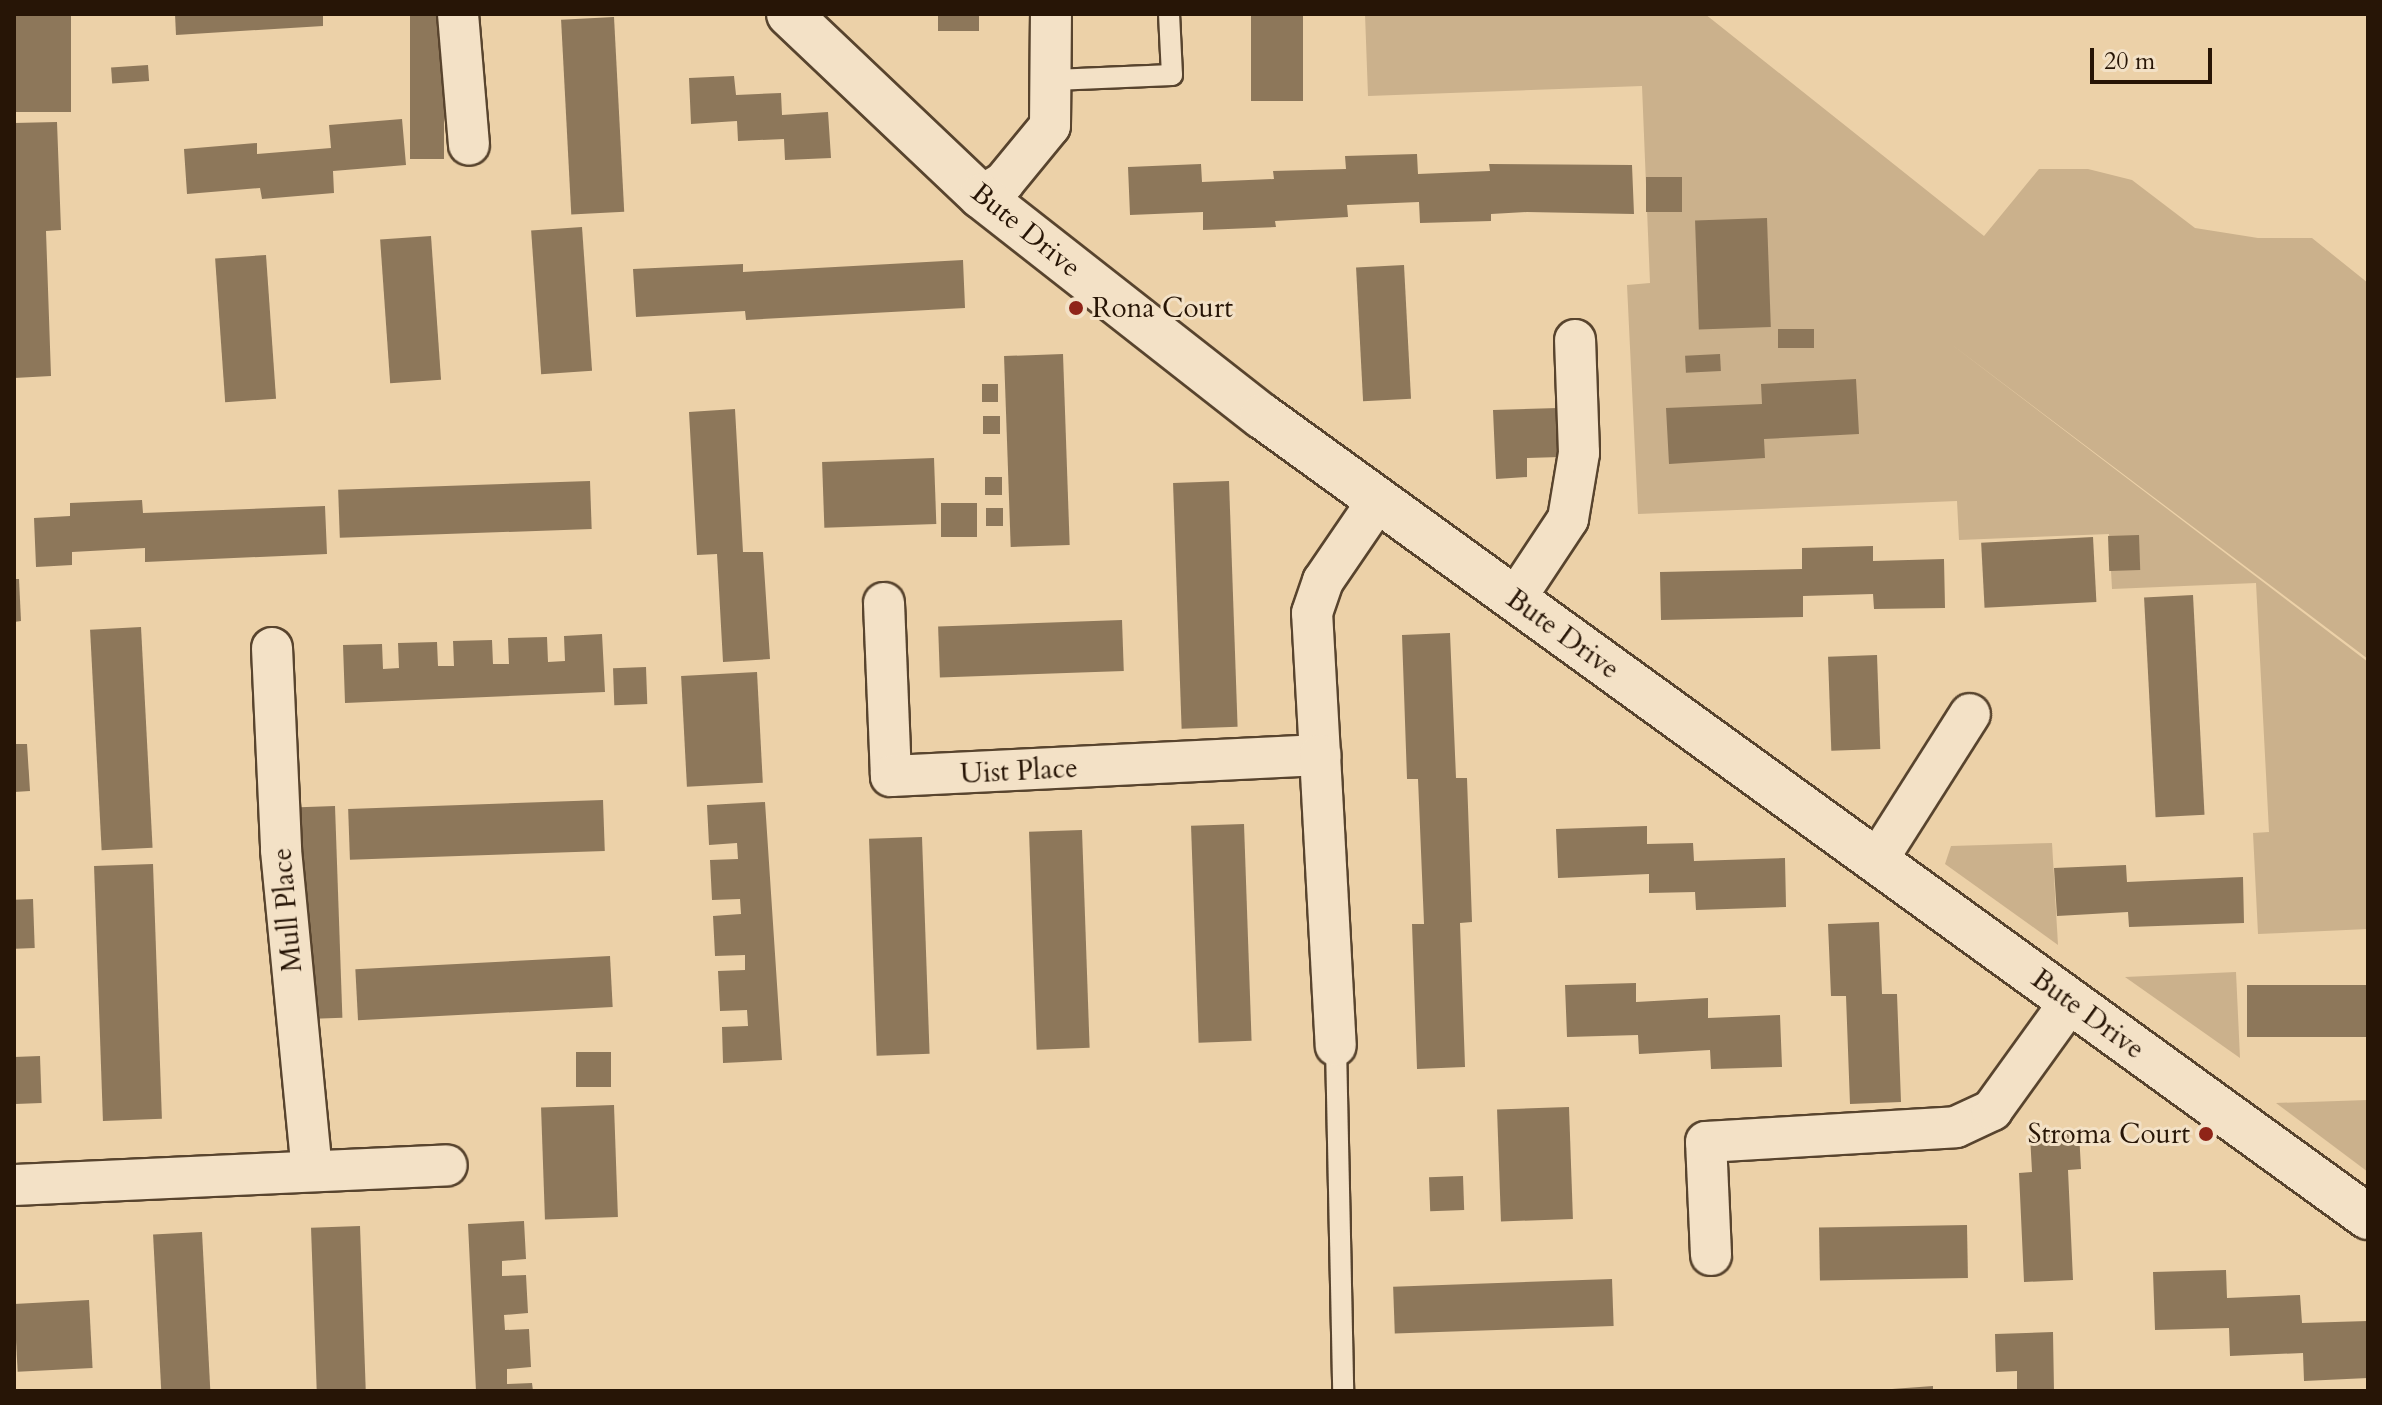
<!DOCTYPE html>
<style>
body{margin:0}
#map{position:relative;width:2382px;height:1405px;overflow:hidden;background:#ecd1a8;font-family:Cardo,serif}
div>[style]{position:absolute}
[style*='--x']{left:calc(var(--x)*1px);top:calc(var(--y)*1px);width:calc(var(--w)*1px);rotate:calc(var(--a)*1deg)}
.green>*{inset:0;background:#cbb18c}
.building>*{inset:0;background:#8d775a;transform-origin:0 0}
.roads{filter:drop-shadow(2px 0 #58442e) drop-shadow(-2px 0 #58442e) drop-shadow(0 2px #58442e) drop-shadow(0 -2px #58442e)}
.service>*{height:20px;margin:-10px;padding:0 10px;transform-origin:10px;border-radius:10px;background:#f3e1c6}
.minor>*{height:40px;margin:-20px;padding:0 20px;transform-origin:20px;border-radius:20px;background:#f3e1c6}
.tertiary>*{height:44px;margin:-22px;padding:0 22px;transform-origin:22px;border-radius:22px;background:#f3e1c6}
.dots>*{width:22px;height:22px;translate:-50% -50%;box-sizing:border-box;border:4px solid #f3e1c6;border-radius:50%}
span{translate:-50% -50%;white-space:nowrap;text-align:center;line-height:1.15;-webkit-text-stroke:6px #f3e1c6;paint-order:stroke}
.street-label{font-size:28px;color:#271506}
.poi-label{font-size:28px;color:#271506}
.left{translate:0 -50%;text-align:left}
.right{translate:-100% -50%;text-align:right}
.frame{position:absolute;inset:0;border:16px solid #271506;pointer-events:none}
.scale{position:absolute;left:2090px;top:48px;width:122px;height:36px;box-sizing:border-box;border:4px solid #271506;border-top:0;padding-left:10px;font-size:24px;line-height:28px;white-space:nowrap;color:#271506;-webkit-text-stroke:6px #f3e1c6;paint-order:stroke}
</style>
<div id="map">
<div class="green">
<div style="clip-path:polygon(1365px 14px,1705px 14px,1984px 236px,2039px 169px,2088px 169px,2132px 180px,2195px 228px,2258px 238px,2312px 238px,2368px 283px,2368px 659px,1947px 341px,2368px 662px,2368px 929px,2258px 934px,2253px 833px,2269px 832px,2256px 583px,2112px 589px,2109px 534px,1959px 540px,1957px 501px,1638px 514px,1627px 285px,1650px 283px,1642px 86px,1368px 96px)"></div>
<div style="clip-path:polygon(2052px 843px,2058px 945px,1945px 864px,1951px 846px)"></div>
<div style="clip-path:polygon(2236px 972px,2240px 1058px,2125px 977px)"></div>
<div style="clip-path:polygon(2368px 1100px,2368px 1172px,2276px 1103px)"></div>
</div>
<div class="building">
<div style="left:15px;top:14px;width:56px;height:98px"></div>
<div style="clip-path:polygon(175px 14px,323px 14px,323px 26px,176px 35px)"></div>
<div style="left:410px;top:14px;width:34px;height:145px"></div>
<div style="left:938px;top:14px;width:41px;height:17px"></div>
<div style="left:1251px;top:14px;width:52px;height:87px"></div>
<div style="left:614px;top:17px;width:195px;height:53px;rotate:87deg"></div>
<div style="left:148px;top:65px;width:16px;height:37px;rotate:86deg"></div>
<div style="clip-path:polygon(734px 76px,736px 95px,781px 93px,782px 115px,828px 112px,831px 158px,785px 160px,784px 139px,738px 141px,737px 121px,691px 124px,689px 78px)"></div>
<div style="clip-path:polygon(402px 119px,406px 165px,333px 171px,334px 193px,262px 199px,260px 188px,187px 194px,184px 149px,257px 143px,257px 154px,331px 148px,329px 125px)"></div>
<div style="clip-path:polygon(57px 122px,61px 230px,46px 231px,51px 376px,14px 378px,14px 123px)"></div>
<div style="clip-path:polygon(1417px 154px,1418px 174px,1490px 171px,1489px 164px,1632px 165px,1634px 214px,1527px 212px,1491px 214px,1491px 221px,1420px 223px,1419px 202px,1347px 205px,1348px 217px,1275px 221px,1276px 227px,1203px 230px,1203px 212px,1130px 215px,1128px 167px,1201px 164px,1202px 182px,1274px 179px,1273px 171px,1346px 169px,1345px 156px)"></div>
<div style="left:1646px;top:177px;width:36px;height:35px"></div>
<div style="left:1767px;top:218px;width:109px;height:72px;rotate:88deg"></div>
<div style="left:582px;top:227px;width:144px;height:51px;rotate:86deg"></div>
<div style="left:431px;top:236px;width:144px;height:51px;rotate:86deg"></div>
<div style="left:266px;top:255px;width:144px;height:51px;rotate:86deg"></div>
<div style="clip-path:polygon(963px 260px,965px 308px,746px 320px,745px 311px,636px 317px,633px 269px,743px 264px,743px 272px)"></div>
<div style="left:1404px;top:265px;width:134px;height:48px;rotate:87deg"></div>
<div style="left:1814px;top:329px;width:19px;height:36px;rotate:90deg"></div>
<div style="left:1063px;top:354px;width:191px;height:59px;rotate:88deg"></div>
<div style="left:1720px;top:354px;width:17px;height:35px;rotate:87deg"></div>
<div style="clip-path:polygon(1856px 379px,1859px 434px,1764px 439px,1765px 458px,1669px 464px,1666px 408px,1762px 404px,1761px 384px)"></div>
<div style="left:982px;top:384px;width:16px;height:18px"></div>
<div style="clip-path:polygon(1558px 408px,1560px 457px,1527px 458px,1527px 477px,1496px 479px,1493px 410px)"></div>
<div style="clip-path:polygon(735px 409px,743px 552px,763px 552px,770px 659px,723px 662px,717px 554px,697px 555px,689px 412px)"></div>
<div style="left:1000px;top:416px;width:18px;height:17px;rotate:90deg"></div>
<div style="left:934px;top:458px;width:66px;height:112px;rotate:88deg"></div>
<div style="left:1002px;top:477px;width:18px;height:17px;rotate:90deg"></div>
<div style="left:590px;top:481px;width:48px;height:252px;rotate:88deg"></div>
<div style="left:1229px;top:481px;width:246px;height:56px;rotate:88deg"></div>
<div style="clip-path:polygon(142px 500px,143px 513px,325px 506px,327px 554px,145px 562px,145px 548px,72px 552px,72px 565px,36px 567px,34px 518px,70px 516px,70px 503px)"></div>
<div style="left:941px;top:503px;width:36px;height:34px"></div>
<div style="left:1003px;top:508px;width:18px;height:17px;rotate:90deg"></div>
<div style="left:2139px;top:535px;width:35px;height:31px;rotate:88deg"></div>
<div style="left:2093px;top:537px;width:65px;height:112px;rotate:87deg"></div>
<div style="clip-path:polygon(1873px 546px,1873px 561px,1944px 559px,1945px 608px,1874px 609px,1873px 594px,1803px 596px,1803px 617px,1661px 620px,1660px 572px,1802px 569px,1802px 548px)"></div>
<div style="clip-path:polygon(14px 579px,19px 579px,21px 621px,14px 622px)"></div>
<div style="left:2193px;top:595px;width:220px;height:49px;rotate:87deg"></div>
<div style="left:1122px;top:620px;width:51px;height:184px;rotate:88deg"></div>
<div style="left:141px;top:627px;width:221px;height:51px;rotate:87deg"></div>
<div style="clip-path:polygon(1450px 633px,1456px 778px,1467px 778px,1472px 922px,1460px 923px,1465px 1067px,1417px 1069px,1412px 924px,1424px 924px,1418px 779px,1407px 779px,1402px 635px)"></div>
<div style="clip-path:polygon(602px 634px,605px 692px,345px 703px,343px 645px,382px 644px,383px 669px,399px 668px,398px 643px,437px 642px,438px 666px,454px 666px,453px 641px,492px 640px,493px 664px,509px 664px,508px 638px,547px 637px,548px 662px,565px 661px,564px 636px)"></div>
<div style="left:1877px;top:655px;width:94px;height:49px;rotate:88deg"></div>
<div style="left:646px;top:667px;width:37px;height:33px;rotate:88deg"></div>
<div style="left:757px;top:672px;width:111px;height:76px;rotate:87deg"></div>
<div style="clip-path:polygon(14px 744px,27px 744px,30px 791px,14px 792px)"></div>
<div style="left:603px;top:800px;width:51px;height:255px;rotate:88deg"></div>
<div style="clip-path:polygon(765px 802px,782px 1060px,723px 1063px,722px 1027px,748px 1026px,747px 1010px,720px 1011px,718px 971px,745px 970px,745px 955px,715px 956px,713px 916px,741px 914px,740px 899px,712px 900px,710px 860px,738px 859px,737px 843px,709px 845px,707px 805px)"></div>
<div style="left:335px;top:806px;width:212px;height:35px;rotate:88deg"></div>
<div style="left:1244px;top:824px;width:217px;height:53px;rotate:88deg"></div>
<div style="clip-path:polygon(1647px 826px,1647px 844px,1693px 843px,1694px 861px,1785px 858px,1786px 907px,1696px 910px,1695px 892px,1649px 893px,1649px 874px,1558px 878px,1556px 829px)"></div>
<div style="left:1082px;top:830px;width:218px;height:53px;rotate:88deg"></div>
<div style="left:922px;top:837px;width:217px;height:53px;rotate:88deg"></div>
<div style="left:153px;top:864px;width:255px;height:59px;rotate:88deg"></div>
<div style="clip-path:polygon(2126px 865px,2127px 882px,2243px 877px,2244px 923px,2129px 927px,2128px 912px,2057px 916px,2054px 868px)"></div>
<div style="left:33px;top:899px;width:49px;height:19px;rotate:88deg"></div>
<div style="clip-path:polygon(1879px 922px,1882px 994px,1897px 994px,1901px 1102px,1850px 1104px,1846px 996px,1831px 996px,1828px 924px)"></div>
<div style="left:610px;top:956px;width:51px;height:255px;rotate:87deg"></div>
<div style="clip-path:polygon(1636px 983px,1636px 1002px,1708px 998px,1708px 1018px,1780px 1015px,1782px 1067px,1711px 1069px,1710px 1050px,1639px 1054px,1638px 1035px,1567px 1037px,1565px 985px)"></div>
<div style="left:2368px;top:985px;width:52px;height:121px;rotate:90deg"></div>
<div style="left:576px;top:1052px;width:35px;height:35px"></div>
<div style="left:40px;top:1056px;width:47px;height:26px;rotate:88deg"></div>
<div style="left:614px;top:1105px;width:112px;height:73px;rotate:88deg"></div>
<div style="left:1569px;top:1107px;width:112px;height:72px;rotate:88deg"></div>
<div style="clip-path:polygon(2079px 1132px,2081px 1169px,2068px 1170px,2073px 1280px,2024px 1282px,2019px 1173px,2032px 1172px,2030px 1135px)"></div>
<div style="left:1463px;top:1176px;width:34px;height:34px;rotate:88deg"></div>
<div style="clip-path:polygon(524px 1221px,526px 1259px,502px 1261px,502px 1276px,526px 1275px,528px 1313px,504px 1315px,505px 1330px,529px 1329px,531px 1367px,507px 1369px,507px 1384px,532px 1383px,533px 1391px,476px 1391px,468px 1224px)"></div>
<div style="left:1967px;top:1225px;width:53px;height:148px;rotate:89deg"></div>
<div style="left:360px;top:1226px;width:165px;height:49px;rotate:88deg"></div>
<div style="left:202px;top:1232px;width:159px;height:49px;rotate:87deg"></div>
<div style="clip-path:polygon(2226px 1270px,2227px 1298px,2300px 1295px,2302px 1323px,2368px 1321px,2368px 1378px,2304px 1381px,2303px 1353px,2230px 1356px,2229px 1328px,2155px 1330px,2153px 1272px)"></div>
<div style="left:1612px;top:1279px;width:47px;height:219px;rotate:88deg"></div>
<div style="left:89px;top:1300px;width:68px;height:75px;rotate:87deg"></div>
<div style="clip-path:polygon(2053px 1332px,2054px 1391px,2017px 1391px,2017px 1371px,1996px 1372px,1995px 1334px)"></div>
<div style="clip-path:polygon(1933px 1386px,1933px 1391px,1892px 1391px,1892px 1389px)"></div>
</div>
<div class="roads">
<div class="service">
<div style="--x:1054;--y:80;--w:118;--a:-2.4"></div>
<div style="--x:1172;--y:75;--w:61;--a:-92.8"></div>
<div style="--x:1336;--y:1046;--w:345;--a:88.8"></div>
</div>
<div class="minor">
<div style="--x:458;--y:14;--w:131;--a:85.2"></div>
<div style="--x:981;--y:196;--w:27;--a:-31"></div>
<div style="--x:1004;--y:182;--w:72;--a:-50.6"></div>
<div style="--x:1050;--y:126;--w:112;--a:-89.5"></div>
<div style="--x:1515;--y:599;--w:96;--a:-56.5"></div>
<div style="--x:1568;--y:519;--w:67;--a:-80.5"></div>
<div style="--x:1579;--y:453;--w:113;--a:-92"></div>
<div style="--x:884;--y:603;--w:173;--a:87.7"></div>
<div style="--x:891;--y:776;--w:430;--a:-2.8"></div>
<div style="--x:1320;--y:755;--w:142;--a:-93.2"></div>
<div style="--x:1312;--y:613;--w:34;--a:-71"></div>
<div style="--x:1323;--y:581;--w:99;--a:-55.7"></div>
<div style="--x:272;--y:648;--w:202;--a:87.4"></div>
<div style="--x:281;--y:850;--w:321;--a:84.5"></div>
<div style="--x:1320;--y:755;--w:291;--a:86.9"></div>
<div style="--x:1876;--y:862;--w:175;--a:-57.6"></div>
<div style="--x:14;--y:1185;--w:433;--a:-2.6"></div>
<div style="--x:1711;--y:1255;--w:113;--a:-92.5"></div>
<div style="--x:1706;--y:1142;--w:250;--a:-3.4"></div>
<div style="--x:1956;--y:1127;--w:40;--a:-25"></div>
<div style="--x:1992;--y:1110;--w:133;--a:-54.2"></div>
</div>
<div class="tertiary">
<div style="--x:789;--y:14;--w:265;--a:43.5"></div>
<div style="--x:981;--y:196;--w:357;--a:38.1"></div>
<div style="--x:1262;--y:416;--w:1366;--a:35.91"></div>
</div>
</div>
<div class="dots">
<div style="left:1076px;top:308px;background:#8f2418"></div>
<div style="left:2206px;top:1134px;background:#8f2418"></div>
</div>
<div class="street-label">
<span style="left:1026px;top:230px;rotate:39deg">Bute Drive</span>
<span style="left:1563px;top:634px;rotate:36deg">Bute Drive</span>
<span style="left:1019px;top:771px;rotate:-3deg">Uist Place</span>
<span style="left:287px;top:910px;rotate:-95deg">Mull Place</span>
<span style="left:2088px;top:1014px;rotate:36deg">Bute Drive</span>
</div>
<div class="poi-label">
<span class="left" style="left:1092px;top:308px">Rona Court</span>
<span class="right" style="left:2190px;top:1134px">Stroma Court</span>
</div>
<div class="frame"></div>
<div class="scale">20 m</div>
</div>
